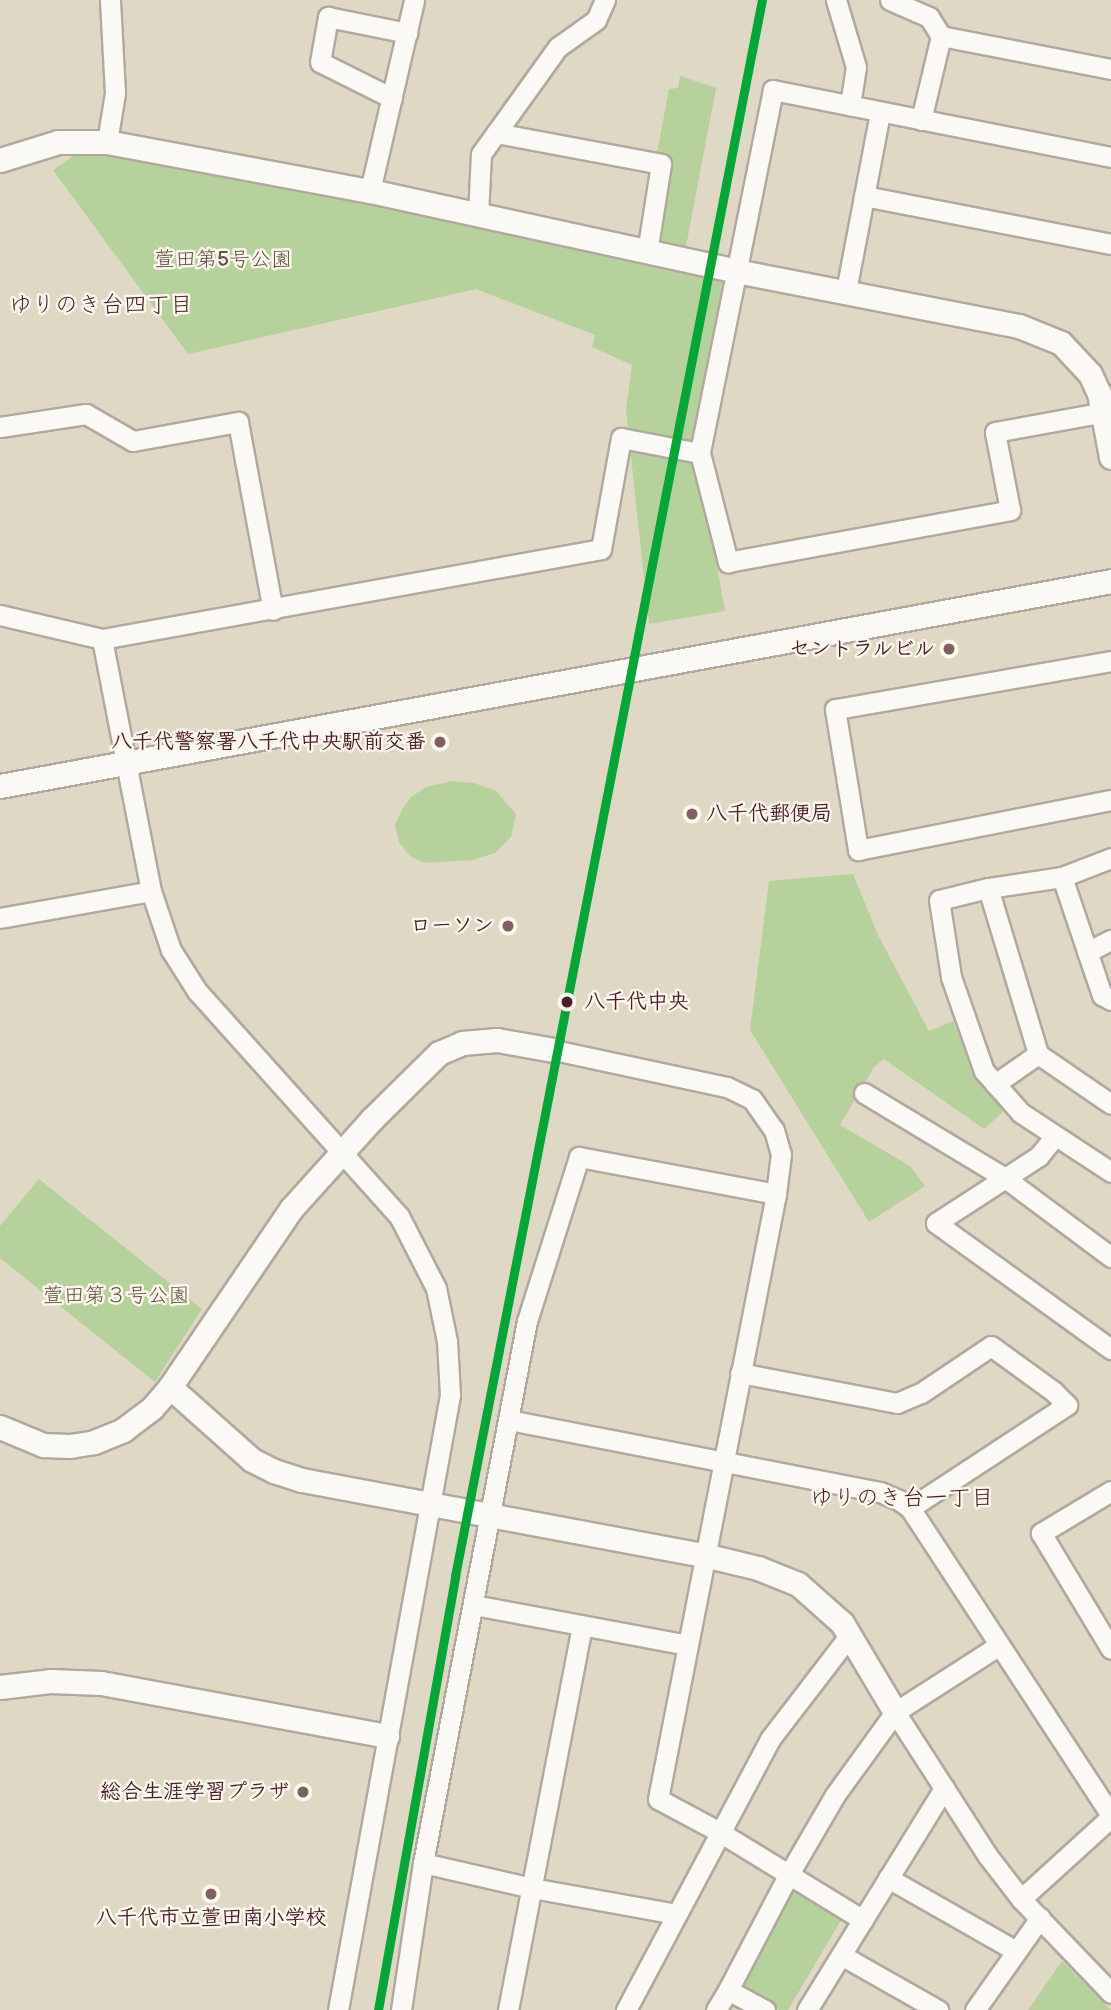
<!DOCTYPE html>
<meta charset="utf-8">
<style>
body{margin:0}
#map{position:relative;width:1111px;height:2010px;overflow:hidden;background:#ded8c4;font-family:"Balsamiq Sans","Klee One",sans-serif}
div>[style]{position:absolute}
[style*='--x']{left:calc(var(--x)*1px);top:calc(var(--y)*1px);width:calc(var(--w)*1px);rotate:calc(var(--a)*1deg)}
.green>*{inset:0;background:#b7d19d}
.roads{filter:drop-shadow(2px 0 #b1a99e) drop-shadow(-2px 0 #b1a99e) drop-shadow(0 2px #b1a99e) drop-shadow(0 -2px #b1a99e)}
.minor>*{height:19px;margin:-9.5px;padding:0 9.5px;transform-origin:9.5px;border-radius:9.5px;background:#faf9f6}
.tertiary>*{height:23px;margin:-11.5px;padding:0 11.5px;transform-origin:11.5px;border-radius:11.5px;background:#faf9f6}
.metro-1>*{height:9px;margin:-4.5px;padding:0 4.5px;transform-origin:4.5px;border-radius:4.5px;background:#06a538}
.dots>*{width:19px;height:19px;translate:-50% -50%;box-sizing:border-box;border:4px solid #fbf7ec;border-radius:50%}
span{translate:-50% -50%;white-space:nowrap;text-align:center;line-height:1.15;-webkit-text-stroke:5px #fbf7ec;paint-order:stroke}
.park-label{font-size:21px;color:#615344}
.poi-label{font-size:21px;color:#4a1f2b;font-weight:700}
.right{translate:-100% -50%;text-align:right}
.left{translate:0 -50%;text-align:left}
.stop-label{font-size:21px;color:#4a1f2b;font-weight:700}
.neighbourhood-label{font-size:23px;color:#4a1f2b}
</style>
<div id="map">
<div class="green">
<div style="clip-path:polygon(680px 76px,716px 88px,684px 257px,651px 250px,656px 158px,669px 89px,678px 88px)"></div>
<div style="clip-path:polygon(85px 148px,685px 260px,731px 275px,693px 434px,725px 611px,649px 624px,626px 410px,632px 365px,592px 347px,595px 335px,476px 289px,188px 354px,53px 170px)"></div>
<div style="clip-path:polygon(452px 781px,474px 783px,496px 791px,516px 814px,511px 837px,495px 853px,472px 860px,425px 863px,410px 856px,399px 842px,395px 825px,403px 808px,411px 797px,426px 787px)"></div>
<div style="clip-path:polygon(853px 874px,878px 935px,929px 1031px,953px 1021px,971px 1068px,1005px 1110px,984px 1129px,884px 1059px,874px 1067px,840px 1125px,910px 1166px,925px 1186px,869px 1222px,750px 1030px,769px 881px)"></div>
<div style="clip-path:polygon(39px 1179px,202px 1309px,155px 1382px,0 1258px,0 1226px)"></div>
<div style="clip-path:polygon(796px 1883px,844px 1915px,788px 2010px,779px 2010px,742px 1990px,739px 1983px,787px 1887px)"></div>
<div style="clip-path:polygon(1062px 1961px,1111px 2010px,1028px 2010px)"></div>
</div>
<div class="roads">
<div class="minor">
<div style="--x:836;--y:0;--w:70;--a:73.4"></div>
<div style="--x:856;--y:67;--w:39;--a:99"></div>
<div style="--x:890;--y:0;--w:43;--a:23.6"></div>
<div style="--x:929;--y:17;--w:22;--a:58"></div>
<div style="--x:941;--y:36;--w:173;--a:11"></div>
<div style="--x:392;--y:98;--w:80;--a:-153.4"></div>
<div style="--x:320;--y:62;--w:46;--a:-79.9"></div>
<div style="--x:328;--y:17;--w:81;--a:11.4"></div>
<div style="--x:921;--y:120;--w:86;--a:-76.6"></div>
<div style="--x:496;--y:133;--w:168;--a:10.6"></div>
<div style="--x:661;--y:164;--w:89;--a:99"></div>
<div style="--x:107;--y:142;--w:50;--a:-80.7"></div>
<div style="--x:115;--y:93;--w:93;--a:-93.1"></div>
<div style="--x:1111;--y:157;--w:345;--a:-168.8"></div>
<div style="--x:773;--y:90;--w:370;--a:101.4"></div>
<div style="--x:700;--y:453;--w:113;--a:75.6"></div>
<div style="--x:728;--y:562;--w:287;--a:-10.4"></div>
<div style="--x:1010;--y:510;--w:79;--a:-100.9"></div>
<div style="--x:995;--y:432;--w:118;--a:-10.3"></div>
<div style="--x:370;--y:191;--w:196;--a:-77"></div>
<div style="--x:864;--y:196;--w:252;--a:11"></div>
<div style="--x:478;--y:215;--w:61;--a:-87.2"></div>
<div style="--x:481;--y:154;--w:132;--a:-54.3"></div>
<div style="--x:558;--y:47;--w:47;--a:-35.4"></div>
<div style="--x:596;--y:20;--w:22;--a:-66"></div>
<div style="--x:846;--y:291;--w:182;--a:-79.2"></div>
<div style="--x:0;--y:427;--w:87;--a:-8.6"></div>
<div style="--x:86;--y:414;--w:54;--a:29.9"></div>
<div style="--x:133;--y:441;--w:107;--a:-10.3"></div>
<div style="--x:238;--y:422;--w:191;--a:79.5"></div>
<div style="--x:0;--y:615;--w:105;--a:13.2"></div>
<div style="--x:102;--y:639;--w:507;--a:-10.22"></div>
<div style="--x:601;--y:549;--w:113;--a:-79.8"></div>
<div style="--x:621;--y:438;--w:80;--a:10.8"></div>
<div style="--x:102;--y:639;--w:257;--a:79"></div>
<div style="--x:151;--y:891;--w:62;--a:71.3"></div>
<div style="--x:171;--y:950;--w:49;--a:57.6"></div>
<div style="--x:197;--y:991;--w:302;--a:48.1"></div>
<div style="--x:399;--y:1216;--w:81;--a:62.8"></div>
<div style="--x:436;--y:1288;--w:54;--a:78.3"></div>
<div style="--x:447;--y:1341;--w:54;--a:86.8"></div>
<div style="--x:450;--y:1395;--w:625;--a:100.32"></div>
<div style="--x:1111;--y:661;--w:280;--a:170.1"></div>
<div style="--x:835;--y:709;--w:143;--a:80.7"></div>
<div style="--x:858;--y:850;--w:258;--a:-11.2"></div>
<div style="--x:1111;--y:858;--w:53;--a:158.8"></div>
<div style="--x:1062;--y:877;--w:75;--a:171.5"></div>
<div style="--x:988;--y:888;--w:50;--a:166.2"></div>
<div style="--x:939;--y:900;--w:78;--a:81.1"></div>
<div style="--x:951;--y:977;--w:100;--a:70.7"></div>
<div style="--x:984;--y:1071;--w:56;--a:48.6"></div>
<div style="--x:1021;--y:1113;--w:108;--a:33.2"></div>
<div style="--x:1062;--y:877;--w:125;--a:71.3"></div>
<div style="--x:1102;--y:995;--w:10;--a:29"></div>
<div style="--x:988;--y:888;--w:173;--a:73.2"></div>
<div style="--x:1038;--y:1054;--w:88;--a:34.4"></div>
<div style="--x:0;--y:918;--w:153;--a:-10.1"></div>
<div style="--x:1087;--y:952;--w:27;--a:-27"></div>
<div style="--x:554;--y:1050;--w:177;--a:12.1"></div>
<div style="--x:727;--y:1087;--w:28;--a:26"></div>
<div style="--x:752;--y:1099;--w:38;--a:55"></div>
<div style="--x:774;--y:1130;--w:25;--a:74"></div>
<div style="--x:781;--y:1154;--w:40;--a:97.1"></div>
<div style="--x:776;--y:1194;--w:616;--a:101.04"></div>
<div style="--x:658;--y:1799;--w:68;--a:28.1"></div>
<div style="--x:718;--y:1831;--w:170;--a:31.5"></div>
<div style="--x:995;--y:1084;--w:52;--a:-34.9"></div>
<div style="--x:864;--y:1093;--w:165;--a:31.1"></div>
<div style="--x:1005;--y:1178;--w:132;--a:36.7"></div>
<div style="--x:1055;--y:1136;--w:26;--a:129"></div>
<div style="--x:1039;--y:1156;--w:123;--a:147"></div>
<div style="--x:936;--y:1223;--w:216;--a:35.8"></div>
<div style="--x:740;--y:1373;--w:160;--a:10.8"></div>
<div style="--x:897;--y:1403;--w:26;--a:-23"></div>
<div style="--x:921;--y:1393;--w:84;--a:-33.9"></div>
<div style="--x:991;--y:1346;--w:77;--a:36"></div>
<div style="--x:1053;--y:1391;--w:20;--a:45"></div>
<div style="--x:1067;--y:1405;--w:188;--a:146.7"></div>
<div style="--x:509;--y:1420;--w:378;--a:11"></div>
<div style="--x:880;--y:1492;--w:21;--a:23"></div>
<div style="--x:899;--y:1500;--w:14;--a:36"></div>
<div style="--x:910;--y:1508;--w:367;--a:56.8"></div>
<div style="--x:1111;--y:1491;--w:82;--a:149"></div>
<div style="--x:1041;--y:1533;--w:135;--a:58.9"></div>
<div style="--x:474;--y:1605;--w:217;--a:10.6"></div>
<div style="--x:895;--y:1712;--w:170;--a:57.2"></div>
<div style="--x:987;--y:1855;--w:56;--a:52.3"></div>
<div style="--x:1021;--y:1899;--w:130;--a:46.2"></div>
<div style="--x:423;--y:1863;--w:112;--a:12.9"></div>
<div style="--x:532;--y:1888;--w:146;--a:10.2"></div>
<div style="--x:888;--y:1878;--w:147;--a:29.7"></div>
<div style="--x:1021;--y:1899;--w:122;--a:-42.3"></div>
<div style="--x:841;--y:1955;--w:112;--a:29.6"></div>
<div style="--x:401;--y:2010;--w:149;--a:-81.5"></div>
<div style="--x:423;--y:1863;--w:552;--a:-79.14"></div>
<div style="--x:527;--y:1321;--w:172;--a:-72.4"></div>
<div style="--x:579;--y:1157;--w:200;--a:10.6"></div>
<div style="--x:508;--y:2010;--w:391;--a:-79.1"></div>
<div style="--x:626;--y:2010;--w:307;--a:-62"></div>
<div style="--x:770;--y:1739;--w:130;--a:-52.5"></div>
<div style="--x:716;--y:2010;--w:23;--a:-59"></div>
<div style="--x:765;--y:2010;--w:42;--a:-151.6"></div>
<div style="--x:728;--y:1990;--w:131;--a:-62.3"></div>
<div style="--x:789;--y:1874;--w:91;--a:-59.8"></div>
<div style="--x:835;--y:1795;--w:102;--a:-54.1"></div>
<div style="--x:895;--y:1712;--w:122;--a:-32.7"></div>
<div style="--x:807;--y:2010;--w:261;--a:-58.3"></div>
<div style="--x:975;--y:2010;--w:113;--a:-54.8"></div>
</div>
<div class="tertiary">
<div style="--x:0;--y:160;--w:61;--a:-17.2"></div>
<div style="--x:58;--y:142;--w:49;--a:0"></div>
<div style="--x:107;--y:142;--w:268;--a:10.6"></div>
<div style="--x:370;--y:191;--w:375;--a:12.3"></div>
<div style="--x:736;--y:271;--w:288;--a:11"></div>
<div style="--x:1019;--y:326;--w:45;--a:22"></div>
<div style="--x:1061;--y:343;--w:42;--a:46.9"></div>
<div style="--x:1090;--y:374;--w:21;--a:65"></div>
<div style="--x:1099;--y:393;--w:65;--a:79.4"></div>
<div style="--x:0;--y:786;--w:1130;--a:-10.45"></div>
<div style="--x:170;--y:1387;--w:110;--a:41.7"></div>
<div style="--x:252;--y:1460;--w:25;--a:27"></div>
<div style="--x:274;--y:1471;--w:29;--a:18"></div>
<div style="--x:302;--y:1480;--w:409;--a:10.6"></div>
<div style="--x:704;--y:1555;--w:56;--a:13.5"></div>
<div style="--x:758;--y:1568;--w:43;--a:21.8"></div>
<div style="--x:798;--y:1584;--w:59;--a:41.6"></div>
<div style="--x:842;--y:1623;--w:104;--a:59.2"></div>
<div style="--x:0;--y:1427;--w:47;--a:22.7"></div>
<div style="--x:43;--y:1445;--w:27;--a:2"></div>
<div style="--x:70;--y:1446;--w:24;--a:-9"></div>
<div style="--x:94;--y:1442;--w:31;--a:-22"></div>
<div style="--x:123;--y:1430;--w:36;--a:-37"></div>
<div style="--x:152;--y:1408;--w:28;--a:-49"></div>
<div style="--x:170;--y:1387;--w:215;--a:-55.8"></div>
<div style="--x:291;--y:1209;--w:120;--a:-48"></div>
<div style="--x:371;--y:1120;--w:95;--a:-44.6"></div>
<div style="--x:439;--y:1053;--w:25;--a:-23"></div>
<div style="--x:462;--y:1043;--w:35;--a:-5"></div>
<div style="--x:497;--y:1040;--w:58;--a:10"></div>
<div style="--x:0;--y:1687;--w:50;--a:-6.8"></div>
<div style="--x:50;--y:1681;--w:51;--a:2.2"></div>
<div style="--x:101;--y:1683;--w:291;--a:10.5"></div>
</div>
</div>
<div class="metro-1">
<div style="--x:378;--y:2010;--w:441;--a:-79.9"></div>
<div style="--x:455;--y:1576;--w:1606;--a:-78.98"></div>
</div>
<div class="dots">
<div style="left:949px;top:649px;background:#7e6061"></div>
<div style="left:440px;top:742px;background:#7e6061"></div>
<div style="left:692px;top:814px;background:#7e6061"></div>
<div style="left:508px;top:926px;background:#7e6061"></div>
<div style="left:567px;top:1002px;background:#4a1f2b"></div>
<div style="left:303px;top:1792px;background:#7e6061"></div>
<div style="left:211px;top:1894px;background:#7e6061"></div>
</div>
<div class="park-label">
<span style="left:223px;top:260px">萱田第5号公園</span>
<span style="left:116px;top:1296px">萱田第３号公園</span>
</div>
<div class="poi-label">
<span class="right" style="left:935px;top:649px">セントラルビル</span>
<span class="right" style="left:426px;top:742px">八千代警察署八千代中央駅前交番</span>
<span class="left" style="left:706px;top:814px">八千代郵便局</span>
<span class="right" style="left:494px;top:926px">ローソン</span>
<span class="right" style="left:289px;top:1792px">総合生涯学習プラザ</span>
<span style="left:211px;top:1918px">八千代市立萱田南小学校</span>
</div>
<div class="stop-label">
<span class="left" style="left:584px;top:1002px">八千代中央</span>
</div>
<div class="neighbourhood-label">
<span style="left:101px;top:305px">ゆりのき台四丁目</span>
<span style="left:902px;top:1498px">ゆりのき台一丁目</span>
</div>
</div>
